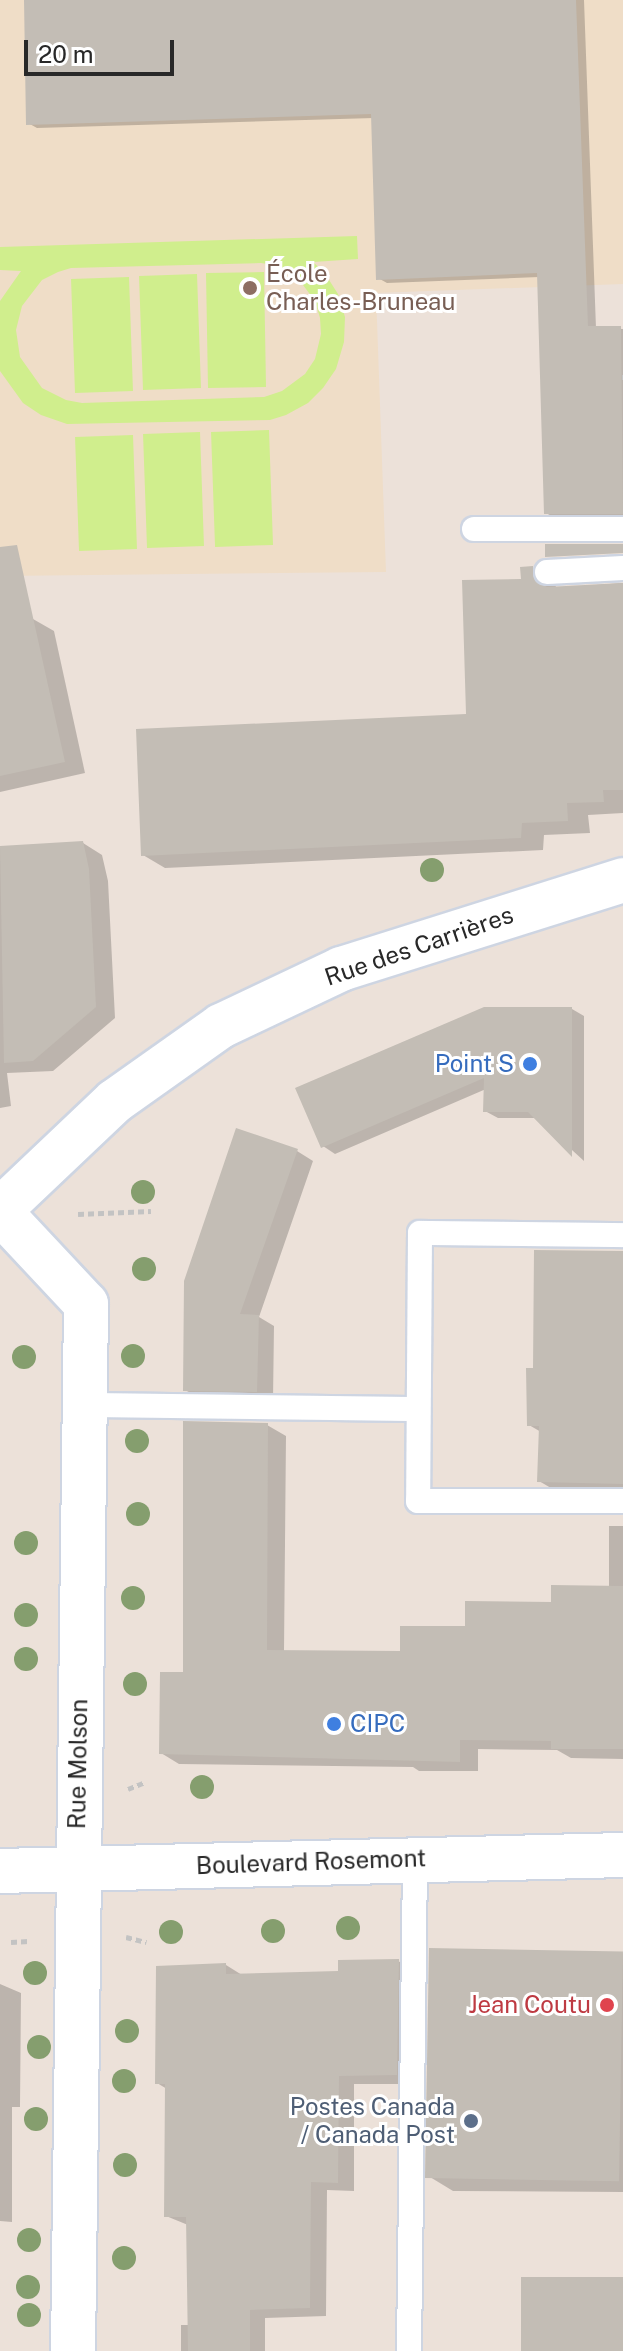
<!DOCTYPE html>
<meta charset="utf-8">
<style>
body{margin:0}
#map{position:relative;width:623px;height:2351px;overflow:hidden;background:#ece1d9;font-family:"Public Sans",sans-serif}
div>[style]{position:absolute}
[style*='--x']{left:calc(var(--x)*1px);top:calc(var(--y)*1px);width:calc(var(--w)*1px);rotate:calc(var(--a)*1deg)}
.education>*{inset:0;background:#efddc7}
.pitch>*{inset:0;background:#d0ee8d;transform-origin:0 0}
.shadow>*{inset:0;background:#0003}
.building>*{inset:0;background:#c3bdb5;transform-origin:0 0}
.path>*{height:5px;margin-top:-2.5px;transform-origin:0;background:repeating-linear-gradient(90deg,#c3c3c3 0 6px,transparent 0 10px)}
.roads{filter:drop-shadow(2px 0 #ced5e2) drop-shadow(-2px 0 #ced5e2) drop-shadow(0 2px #ced5e2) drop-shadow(0 -2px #ced5e2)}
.lane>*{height:24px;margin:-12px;padding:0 12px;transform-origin:12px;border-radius:12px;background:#fff}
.street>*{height:44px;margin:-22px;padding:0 22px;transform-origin:22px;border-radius:22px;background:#fff}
.secondary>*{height:44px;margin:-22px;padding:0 22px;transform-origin:22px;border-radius:22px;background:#fff}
.trees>*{width:24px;height:24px;margin:-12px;border-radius:50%;background:#859e6e}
.dots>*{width:22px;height:22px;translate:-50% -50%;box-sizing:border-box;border:4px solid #fff;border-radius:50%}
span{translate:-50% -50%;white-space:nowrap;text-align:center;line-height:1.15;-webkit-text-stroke:6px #fff;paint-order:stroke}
.education-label{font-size:24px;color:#785e54}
.left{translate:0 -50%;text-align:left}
.street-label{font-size:24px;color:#282828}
.shop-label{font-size:24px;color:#366cbe}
.right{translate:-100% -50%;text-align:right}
.health-label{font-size:24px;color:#be3a42}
.service-label{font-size:24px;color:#4e5e75}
.scale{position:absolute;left:24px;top:40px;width:150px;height:36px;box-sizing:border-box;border:4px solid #282828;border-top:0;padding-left:10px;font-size:24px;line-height:28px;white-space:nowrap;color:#282828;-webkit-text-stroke:6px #fff;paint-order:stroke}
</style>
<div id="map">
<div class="education">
<div style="clip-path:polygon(0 0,623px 0,623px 284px,376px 293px,386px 572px,0 576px)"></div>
</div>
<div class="pitch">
<div style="clip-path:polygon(evenodd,357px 236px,358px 259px,313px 262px,324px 272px,338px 294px,345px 317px,344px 342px,336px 369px,323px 388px,308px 403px,286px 415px,270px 420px,67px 424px,41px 415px,23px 403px,0 371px,0 301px,21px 271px,0 270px,0 247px,357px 236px,261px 263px,273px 265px,300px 281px,315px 301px,320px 318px,321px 334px,315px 359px,305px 374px,282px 391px,264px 397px,82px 403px,66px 400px,42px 388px,20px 357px,16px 330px,22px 306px,42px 280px,58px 272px,71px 268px,261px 263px)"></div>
<div style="left:264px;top:272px;width:115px;height:58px;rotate:89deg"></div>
<div style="left:197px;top:274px;width:114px;height:58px;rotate:88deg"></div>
<div style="left:129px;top:277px;width:114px;height:58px;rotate:88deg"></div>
<div style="left:269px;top:430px;width:115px;height:58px;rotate:88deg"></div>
<div style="left:200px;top:432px;width:114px;height:57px;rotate:88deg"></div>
<div style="left:133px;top:435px;width:114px;height:58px;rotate:88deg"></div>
</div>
<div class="shadow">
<div style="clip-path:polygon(26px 0,584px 0,596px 328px,623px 329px,623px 519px,555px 518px,546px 513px,539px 277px,387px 283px,378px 278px,374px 118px,37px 128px,28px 123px)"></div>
<div style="clip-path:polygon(533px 568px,555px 581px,556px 588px,623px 583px,623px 813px,588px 815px,590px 833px,544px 835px,543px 850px,165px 868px,143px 855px,468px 716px,523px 581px)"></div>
<div style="clip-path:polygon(33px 619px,54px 631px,85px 773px,0 792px,0 627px)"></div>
<div style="clip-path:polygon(83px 843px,102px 855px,108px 881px,115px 1018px,53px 1071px,7px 1073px,11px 1106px,0 1108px,0 848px)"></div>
<div style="clip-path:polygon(572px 1009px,584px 1016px,584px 1161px,537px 1118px,498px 1118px,485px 1111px,486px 1089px,335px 1154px,323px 1146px)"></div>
<div style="clip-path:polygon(238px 1131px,297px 1151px,313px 1161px,259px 1317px,274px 1326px,273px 1400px,202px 1399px,185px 1390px)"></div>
<div style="clip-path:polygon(623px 1253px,623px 1492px,556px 1491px,539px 1481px,541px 1432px,529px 1425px,535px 1370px)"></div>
<div style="clip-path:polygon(267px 1425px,286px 1436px,284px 1652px,402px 1653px,467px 1628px,609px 1588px,609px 1526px,623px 1526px,623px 1759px,571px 1758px,557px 1750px,478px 1749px,478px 1771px,419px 1771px,413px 1767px,179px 1764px,161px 1753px)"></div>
<div style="clip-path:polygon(623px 1953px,623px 2192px,453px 2191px,430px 2177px)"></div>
<div style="clip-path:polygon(398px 1961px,415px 1970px,413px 2084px,354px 2084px,354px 2191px,327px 2190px,326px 2316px,265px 2318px,265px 2351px,181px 2351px,181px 2325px,188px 2325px,188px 2225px,166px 2216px,167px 2089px,157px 2083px,226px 1965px,242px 1975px,340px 1973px)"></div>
<div style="clip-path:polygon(0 1984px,21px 1993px,20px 2107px,12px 2107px,12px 2222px,0 2221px)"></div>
</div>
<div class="building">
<div style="clip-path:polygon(24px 0,576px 0,588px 326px,621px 326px,623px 514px,544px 514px,537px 273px,376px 280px,371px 114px,26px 125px)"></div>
<div style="clip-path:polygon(545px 544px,623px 544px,623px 553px,545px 557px)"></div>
<div style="clip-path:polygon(17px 545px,65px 762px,0 776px,0 547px)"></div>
<div style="clip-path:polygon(533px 566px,534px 579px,547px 587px,623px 583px,623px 790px,603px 790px,604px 802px,567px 803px,568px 821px,522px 823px,521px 838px,141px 856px,136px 729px,466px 714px,462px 580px,521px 579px,520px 567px)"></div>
<div style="clip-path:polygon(83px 841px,89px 869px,96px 1007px,33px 1061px,4px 1063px,0 846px)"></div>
<div style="clip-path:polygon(484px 1007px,572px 1007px,572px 1157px,528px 1112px,483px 1112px,484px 1078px,321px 1148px,295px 1088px)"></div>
<div style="clip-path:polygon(236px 1128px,298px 1149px,240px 1314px,259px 1315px,257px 1392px,183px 1391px,184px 1281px)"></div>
<div style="clip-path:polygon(534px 1250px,623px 1251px,623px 1484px,537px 1482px,539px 1426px,527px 1426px,526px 1368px,533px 1368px)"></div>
<div style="clip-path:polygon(183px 1421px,268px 1423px,267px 1650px,400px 1651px,400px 1626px,465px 1626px,465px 1601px,551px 1602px,551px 1585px,623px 1586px,623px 1749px,551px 1749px,551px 1741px,460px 1740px,460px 1762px,159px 1754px,160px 1672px,183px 1672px)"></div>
<div style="left:429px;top:1948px;width:194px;height:230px;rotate:1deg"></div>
<div style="clip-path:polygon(399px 1959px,397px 2075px,339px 2076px,338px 2183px,311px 2182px,310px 2308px,250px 2310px,250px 2351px,188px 2351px,186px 2217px,164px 2217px,165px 2084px,155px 2084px,156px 1966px,226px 1963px,226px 1974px,338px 1971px,338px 1960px)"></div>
<div style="left:623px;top:2277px;width:74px;height:102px;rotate:90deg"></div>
</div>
<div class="path">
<div style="--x:622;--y:377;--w:1;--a:0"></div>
<div style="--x:78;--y:1214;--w:73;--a:-2.4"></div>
<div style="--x:128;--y:1789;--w:18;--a:-22"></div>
<div style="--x:126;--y:1937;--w:21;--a:14"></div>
<div style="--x:11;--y:1942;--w:18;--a:-3"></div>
</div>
<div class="roads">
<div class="lane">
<div style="--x:474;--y:529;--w:149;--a:0"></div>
<div style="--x:547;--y:572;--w:76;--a:-3"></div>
<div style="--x:623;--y:1235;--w:203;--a:-179.4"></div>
<div style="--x:420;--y:1233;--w:268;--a:90.4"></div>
<div style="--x:418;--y:1501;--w:205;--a:0"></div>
<div style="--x:84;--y:1405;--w:334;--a:0.7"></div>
<div style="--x:409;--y:2351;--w:492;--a:-89.3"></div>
</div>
<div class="street">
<div style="--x:0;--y:1210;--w:158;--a:-43.5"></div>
<div style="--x:115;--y:1101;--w:130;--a:-35.3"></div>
<div style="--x:221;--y:1026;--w:133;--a:-25.4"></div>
<div style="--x:341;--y:969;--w:296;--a:-17.5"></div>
<div style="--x:0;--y:1212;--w:126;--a:46.9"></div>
<div style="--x:86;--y:1304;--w:1047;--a:90.71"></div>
</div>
<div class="secondary">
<div style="--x:0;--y:1871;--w:623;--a:-1.47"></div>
</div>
</div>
<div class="trees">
<div style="left:432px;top:870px"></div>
<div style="left:143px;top:1192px"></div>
<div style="left:144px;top:1269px"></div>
<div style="left:133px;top:1356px"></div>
<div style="left:24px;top:1357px"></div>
<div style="left:137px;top:1441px"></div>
<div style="left:138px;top:1514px"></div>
<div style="left:26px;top:1543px"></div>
<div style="left:133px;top:1598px"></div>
<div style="left:26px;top:1615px"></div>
<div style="left:26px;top:1659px"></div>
<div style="left:135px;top:1684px"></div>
<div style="left:202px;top:1787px"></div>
<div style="left:348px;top:1928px"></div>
<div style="left:273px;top:1931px"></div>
<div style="left:171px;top:1932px"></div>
<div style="left:35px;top:1973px"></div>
<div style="left:127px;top:2031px"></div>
<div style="left:39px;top:2047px"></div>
<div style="left:124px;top:2081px"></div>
<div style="left:36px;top:2119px"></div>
<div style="left:125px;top:2165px"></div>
<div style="left:29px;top:2240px"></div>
<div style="left:124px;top:2258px"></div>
<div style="left:28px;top:2287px"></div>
<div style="left:29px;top:2315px"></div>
</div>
<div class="dots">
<div style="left:250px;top:288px;background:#8d6e63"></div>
<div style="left:530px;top:1064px;background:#3f7fe0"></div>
<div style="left:334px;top:1724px;background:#3f7fe0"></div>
<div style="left:607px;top:2005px;background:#e0444e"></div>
<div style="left:471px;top:2121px;background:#5c6f8a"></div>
</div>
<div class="education-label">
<span class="left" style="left:266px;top:288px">École<br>Charles-Bruneau</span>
</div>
<div class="street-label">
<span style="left:419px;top:946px;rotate:-19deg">Rue des Carrières</span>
<span style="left:78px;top:1764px;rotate:-89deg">Rue Molson</span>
<span style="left:311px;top:1862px;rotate:-2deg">Boulevard Rosemont</span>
</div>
<div class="shop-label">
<span class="right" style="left:514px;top:1064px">Point S</span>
<span class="left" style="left:350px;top:1724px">CIPC</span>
</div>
<div class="health-label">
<span class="right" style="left:591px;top:2005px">Jean Coutu</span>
</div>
<div class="service-label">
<span class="right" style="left:455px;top:2121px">Postes Canada<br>/ Canada Post</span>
</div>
<div class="scale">20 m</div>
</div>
